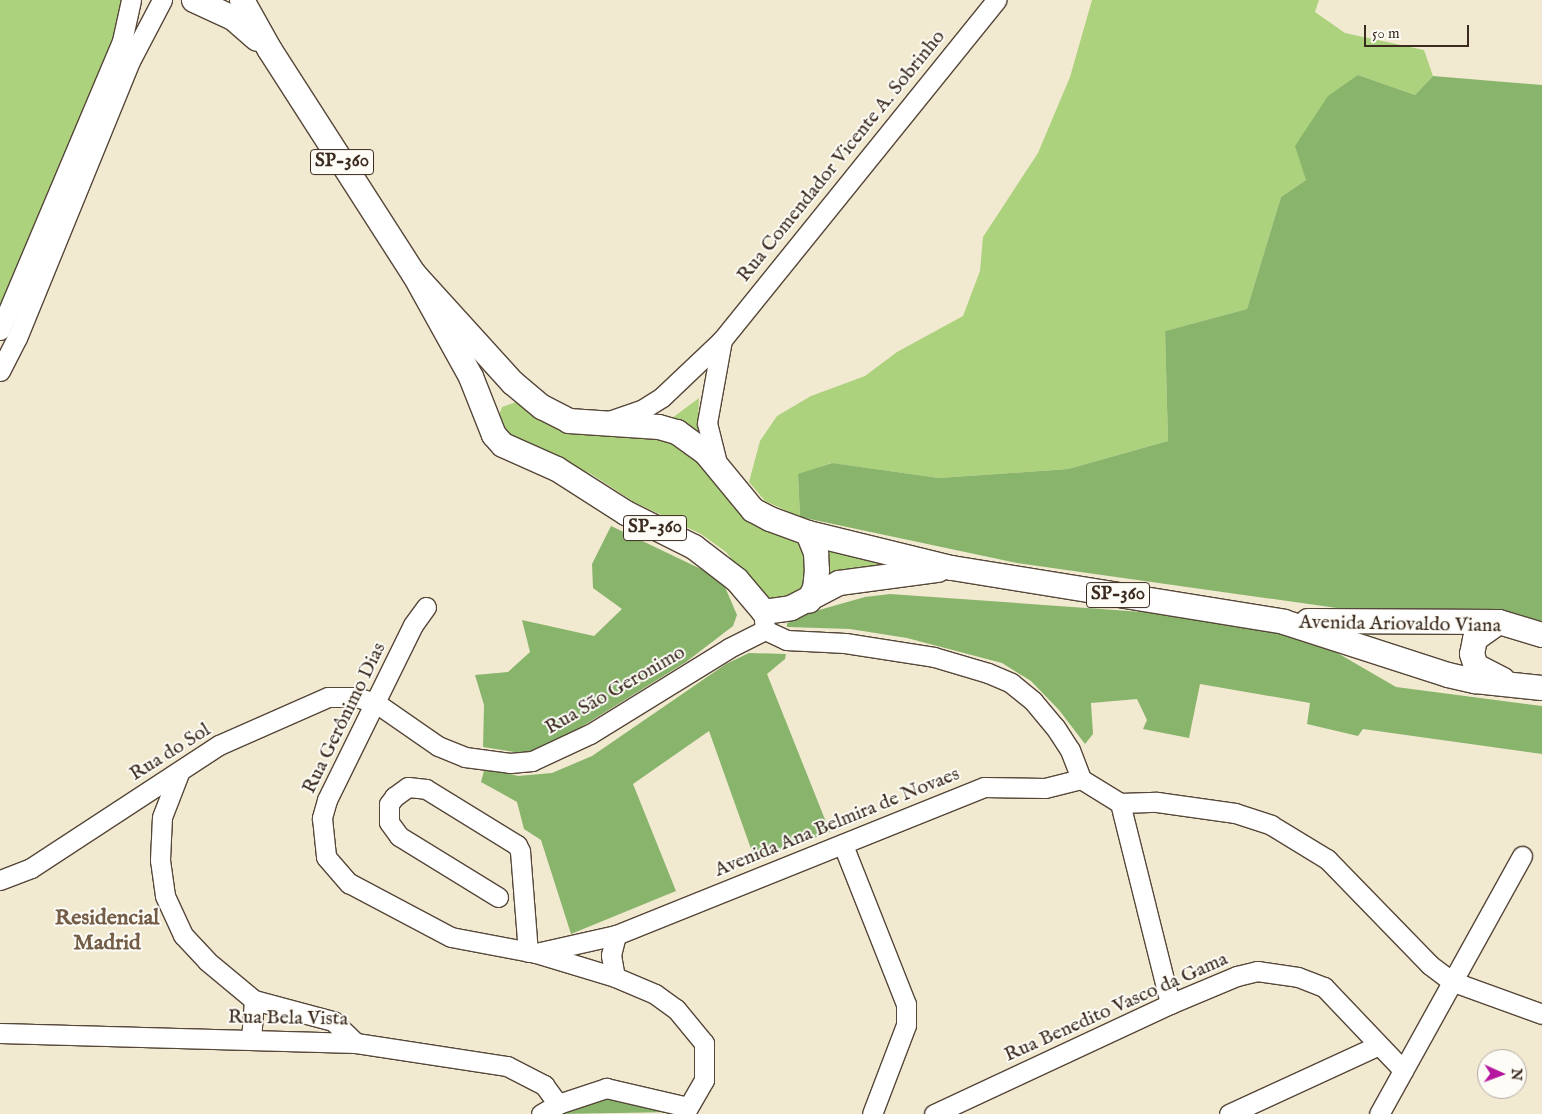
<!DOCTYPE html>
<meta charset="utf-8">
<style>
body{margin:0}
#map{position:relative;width:1542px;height:1114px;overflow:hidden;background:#f2e9d1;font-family:"IM FELL English",serif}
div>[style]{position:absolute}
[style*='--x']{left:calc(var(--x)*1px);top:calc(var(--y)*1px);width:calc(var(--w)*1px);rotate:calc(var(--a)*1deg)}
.green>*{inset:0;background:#acd27d}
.forest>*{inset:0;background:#89b46c}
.roads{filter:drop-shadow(1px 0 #564739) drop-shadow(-1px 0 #564739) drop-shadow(0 1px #564739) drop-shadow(0 -1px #564739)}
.minor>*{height:19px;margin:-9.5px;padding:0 9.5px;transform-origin:9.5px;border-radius:9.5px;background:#fff}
.major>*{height:24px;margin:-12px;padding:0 12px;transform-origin:12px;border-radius:12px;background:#fff}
span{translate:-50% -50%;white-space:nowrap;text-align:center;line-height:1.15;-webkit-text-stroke:4px #fdfcf7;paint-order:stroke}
.shield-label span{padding:1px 4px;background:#fdfcf7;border:1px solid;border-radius:4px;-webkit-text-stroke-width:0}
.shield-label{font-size:19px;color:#3b2a1e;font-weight:700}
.street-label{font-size:20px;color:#3b2a1e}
.quarter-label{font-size:22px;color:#735d46;font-weight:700}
.north{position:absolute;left:1477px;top:1049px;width:50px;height:50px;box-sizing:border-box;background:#fdfcf7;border:1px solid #afa8a0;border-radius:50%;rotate:92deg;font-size:14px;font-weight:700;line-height:20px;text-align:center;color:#3b2a1e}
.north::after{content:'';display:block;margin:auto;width:18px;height:22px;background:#b5179e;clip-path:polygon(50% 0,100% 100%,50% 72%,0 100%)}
.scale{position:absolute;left:1364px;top:25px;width:105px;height:22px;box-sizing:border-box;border:2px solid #3b2a1e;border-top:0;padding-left:6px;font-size:15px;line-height:18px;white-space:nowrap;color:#3b2a1e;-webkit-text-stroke:4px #fdfcf7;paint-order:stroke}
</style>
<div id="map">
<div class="green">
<div style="clip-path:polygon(0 0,123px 0,117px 30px,0 313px)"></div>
<div style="clip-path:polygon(1092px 0,1319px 0,1315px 12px,1345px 33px,1424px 50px,1433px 76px,1415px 95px,1358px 75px,1306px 180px,1281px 197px,1247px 309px,1165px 331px,1168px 441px,1068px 469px,939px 478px,831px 463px,798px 475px,800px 517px,765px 501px,749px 482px,760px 441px,777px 416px,811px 396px,865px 376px,897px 352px,963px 316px,980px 271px,983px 237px,1038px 153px,1070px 77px)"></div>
<div style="clip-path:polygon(699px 398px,698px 420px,700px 437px,668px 421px)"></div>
<div style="clip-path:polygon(519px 401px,669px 437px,802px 544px,810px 557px,803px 591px,780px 600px,767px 598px,758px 592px,726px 552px,701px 534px,634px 502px,591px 474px,509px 438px,503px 433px,499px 415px,502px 407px)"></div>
<div style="clip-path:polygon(818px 546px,879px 564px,821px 589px)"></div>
</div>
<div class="forest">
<div style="clip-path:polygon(1358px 75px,1415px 95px,1433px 76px,1542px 85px,1542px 625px,1351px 610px,1017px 563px,800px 517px,798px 474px,832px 463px,939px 478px,1068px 469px,1168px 441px,1165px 331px,1247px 309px,1281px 197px,1306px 180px,1295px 146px,1328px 96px)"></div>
<div style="clip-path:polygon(611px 526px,703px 570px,725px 587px,737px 615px,733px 626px,686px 662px,544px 750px,528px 754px,483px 747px,484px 705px,475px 675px,508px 672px,530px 652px,522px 620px,594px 636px,622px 609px,593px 588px,592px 564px)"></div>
<div style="clip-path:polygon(890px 594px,1284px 622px,1396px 687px,1542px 706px,1542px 754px,1363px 729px,1358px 736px,1307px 724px,1310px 703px,1200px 684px,1189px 738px,1143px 729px,1147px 720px,1137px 699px,1091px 703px,1093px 734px,1085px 744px,1059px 710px,1031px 681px,1002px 663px,907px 638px,850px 629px,787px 627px,787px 623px,812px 612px,865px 597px)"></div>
<div style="clip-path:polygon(749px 653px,786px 654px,785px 659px,767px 674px,830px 832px,755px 860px,709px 731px,633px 784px,676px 891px,571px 934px,541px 840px,524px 829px,517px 802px,481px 782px,485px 767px,518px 776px,552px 773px,592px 756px,726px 664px)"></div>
<div style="clip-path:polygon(603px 1098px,619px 1100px,674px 1112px,560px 1114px,587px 1099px)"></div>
</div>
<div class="roads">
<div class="minor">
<div style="--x:0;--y:330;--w:314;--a:-67.1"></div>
<div style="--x:122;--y:41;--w:42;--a:-77.6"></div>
<div style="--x:0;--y:371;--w:37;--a:-63"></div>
<div style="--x:17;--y:338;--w:299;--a:-67.8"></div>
<div style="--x:130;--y:61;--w:69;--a:-62.3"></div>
<div style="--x:609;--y:421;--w:36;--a:-19"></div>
<div style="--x:643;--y:409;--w:22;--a:-32"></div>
<div style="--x:662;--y:397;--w:83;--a:-43.5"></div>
<div style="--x:722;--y:340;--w:437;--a:-51.1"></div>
<div style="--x:717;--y:463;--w:41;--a:-104"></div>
<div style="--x:707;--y:423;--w:84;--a:-79.8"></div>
<div style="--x:426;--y:607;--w:22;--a:126"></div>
<div style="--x:413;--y:625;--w:195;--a:116.2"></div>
<div style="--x:327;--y:800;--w:19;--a:106"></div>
<div style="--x:322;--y:818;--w:39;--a:84"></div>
<div style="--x:326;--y:857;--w:35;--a:49"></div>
<div style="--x:349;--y:883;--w:115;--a:27.9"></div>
<div style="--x:451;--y:937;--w:86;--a:10.7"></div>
<div style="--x:764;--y:620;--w:10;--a:84"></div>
<div style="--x:765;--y:630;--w:23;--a:25"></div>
<div style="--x:786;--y:640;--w:59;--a:2.9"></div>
<div style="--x:845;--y:643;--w:90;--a:8.9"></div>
<div style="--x:934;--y:657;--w:56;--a:16.5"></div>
<div style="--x:988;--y:673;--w:25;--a:23"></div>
<div style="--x:1011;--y:683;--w:28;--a:39"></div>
<div style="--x:1033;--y:701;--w:34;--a:50"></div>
<div style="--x:1055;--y:727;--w:27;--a:57"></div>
<div style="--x:1070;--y:750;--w:31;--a:69"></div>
<div style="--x:179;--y:773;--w:47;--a:111.1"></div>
<div style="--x:162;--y:817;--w:43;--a:92.7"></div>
<div style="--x:160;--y:860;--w:36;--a:82"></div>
<div style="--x:165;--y:896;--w:43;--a:65.2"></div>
<div style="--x:183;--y:935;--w:35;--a:47"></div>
<div style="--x:207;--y:961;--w:61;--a:39.7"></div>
<div style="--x:254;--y:1000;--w:82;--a:14.9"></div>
<div style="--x:333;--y:1021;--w:32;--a:44"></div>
<div style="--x:1081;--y:779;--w:46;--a:31.6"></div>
<div style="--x:1120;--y:803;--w:37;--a:-2"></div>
<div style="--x:1157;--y:802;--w:79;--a:8"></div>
<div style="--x:1235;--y:813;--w:38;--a:18"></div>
<div style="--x:1271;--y:825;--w:66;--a:31.3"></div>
<div style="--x:1327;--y:859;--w:148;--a:45.8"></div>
<div style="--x:1430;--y:965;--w:26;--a:37"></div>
<div style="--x:1451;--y:981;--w:97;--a:19.9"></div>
<div style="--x:1120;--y:803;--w:207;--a:76"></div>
<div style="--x:843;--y:845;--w:171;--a:68.4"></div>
<div style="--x:906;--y:1004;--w:21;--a:90"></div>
<div style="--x:906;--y:1025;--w:95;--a:110.9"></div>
<div style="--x:0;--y:880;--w:33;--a:-21"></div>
<div style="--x:31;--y:868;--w:225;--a:-33.2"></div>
<div style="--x:219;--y:745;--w:119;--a:-23.8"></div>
<div style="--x:328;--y:697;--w:28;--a:0"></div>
<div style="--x:356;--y:697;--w:21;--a:17"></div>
<div style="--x:376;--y:703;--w:75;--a:34.7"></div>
<div style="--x:438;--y:746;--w:29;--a:22"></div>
<div style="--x:465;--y:757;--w:45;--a:7.6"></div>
<div style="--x:510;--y:763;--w:22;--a:-5"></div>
<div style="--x:532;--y:761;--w:64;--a:-25"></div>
<div style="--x:590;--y:734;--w:163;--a:-31.7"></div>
<div style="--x:729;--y:648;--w:40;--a:-26.6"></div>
<div style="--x:498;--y:897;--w:116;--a:-148.4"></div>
<div style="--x:399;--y:836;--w:17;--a:-126"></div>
<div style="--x:389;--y:822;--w:18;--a:-90"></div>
<div style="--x:389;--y:804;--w:9;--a:-54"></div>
<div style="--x:394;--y:797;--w:17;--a:-36"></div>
<div style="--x:408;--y:787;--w:18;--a:6"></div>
<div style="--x:426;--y:789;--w:107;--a:31.6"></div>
<div style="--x:517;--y:845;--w:7;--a:63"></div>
<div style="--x:520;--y:851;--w:101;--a:85.5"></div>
<div style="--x:616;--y:935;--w:21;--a:104"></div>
<div style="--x:611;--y:955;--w:22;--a:80"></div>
<div style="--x:615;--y:977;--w:43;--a:23"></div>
<div style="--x:655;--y:994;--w:26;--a:36"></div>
<div style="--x:676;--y:1009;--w:44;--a:50.5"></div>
<div style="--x:704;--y:1043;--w:37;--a:90"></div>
<div style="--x:704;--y:1080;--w:39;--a:120"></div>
<div style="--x:615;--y:977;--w:83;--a:-163.1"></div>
<div style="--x:536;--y:953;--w:82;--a:-12.7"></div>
<div style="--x:616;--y:935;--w:397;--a:-21.9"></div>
<div style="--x:984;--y:787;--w:61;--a:0.9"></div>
<div style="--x:1045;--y:788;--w:37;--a:-14"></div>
<div style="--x:0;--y:1033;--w:356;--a:1.6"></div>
<div style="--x:356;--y:1043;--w:153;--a:8.7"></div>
<div style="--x:507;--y:1066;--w:42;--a:27.2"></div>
<div style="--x:544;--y:1085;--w:24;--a:54"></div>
<div style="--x:251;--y:1040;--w:40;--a:-85.7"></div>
<div style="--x:541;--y:1114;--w:20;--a:-30"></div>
<div style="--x:558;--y:1104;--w:51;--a:-18.4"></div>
<div style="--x:606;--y:1088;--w:84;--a:13"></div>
<div style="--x:934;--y:1114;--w:260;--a:-25"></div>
<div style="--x:1170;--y:1004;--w:73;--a:-22.7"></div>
<div style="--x:1237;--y:976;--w:21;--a:-14"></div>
<div style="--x:1257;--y:971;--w:41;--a:8.3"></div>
<div style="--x:1298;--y:977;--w:28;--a:21"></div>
<div style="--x:1324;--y:987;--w:115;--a:46.4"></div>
<div style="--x:1229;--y:1114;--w:163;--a:-24.7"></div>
<div style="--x:1379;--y:1114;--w:295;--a:-61"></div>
</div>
<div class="major">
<div style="--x:194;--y:0;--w:43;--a:24.8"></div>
<div style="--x:233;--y:18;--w:32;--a:41"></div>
<div style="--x:242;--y:0;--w:57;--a:60.8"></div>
<div style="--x:270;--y:50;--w:266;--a:57.3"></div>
<div style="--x:414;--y:274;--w:118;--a:61"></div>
<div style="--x:471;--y:377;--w:62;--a:68.4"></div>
<div style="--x:494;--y:435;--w:13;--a:48"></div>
<div style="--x:503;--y:445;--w:59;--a:24"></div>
<div style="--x:557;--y:469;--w:82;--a:32.5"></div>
<div style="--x:626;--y:513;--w:76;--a:26.6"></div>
<div style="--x:694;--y:547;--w:54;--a:37.5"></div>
<div style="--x:737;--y:580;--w:42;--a:49.8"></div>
<div style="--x:764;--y:612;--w:27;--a:-8"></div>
<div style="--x:791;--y:608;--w:54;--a:-27.5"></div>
<div style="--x:839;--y:583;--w:100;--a:-7.5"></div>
<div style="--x:414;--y:274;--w:147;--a:47.8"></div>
<div style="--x:513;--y:383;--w:38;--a:40"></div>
<div style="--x:542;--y:407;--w:30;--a:27"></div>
<div style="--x:569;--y:421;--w:90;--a:3.8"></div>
<div style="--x:659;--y:427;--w:19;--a:16"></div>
<div style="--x:677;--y:432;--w:36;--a:36"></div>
<div style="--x:706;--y:453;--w:74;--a:50.5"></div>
<div style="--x:753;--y:510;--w:19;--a:28"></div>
<div style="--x:770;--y:519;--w:40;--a:20.2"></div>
<div style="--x:808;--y:533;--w:148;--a:13.7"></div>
<div style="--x:952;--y:568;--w:336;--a:9.2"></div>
<div style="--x:1284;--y:622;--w:172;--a:17.9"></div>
<div style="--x:1448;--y:675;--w:28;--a:13"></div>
<div style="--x:1475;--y:681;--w:67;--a:6"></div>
<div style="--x:808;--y:533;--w:22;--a:68"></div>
<div style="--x:816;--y:553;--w:17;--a:87"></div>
<div style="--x:817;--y:570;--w:18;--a:96"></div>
<div style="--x:815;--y:588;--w:14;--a:115"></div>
<div style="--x:1308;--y:621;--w:191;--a:0.3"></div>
<div style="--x:1499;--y:622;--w:45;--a:16.8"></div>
<div style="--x:1499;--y:622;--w:29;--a:145"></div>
<div style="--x:1475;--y:639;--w:15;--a:101"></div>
<div style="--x:1472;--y:654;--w:13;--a:72"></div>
<div style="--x:1476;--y:666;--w:30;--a:27"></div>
</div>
</div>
<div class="shield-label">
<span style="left:342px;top:162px">SP-360</span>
<span style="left:655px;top:528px">SP-360</span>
<span style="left:1118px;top:595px">SP-360</span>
</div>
<div class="street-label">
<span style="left:841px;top:156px;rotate:-51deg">Rua Comendador Vicente A. Sobrinho</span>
<span style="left:1400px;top:624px;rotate:1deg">Avenida Ariovaldo Viana</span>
<span style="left:615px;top:690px;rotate:-30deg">Rua São Geronimo</span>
<span style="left:344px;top:718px;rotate:-64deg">Rua Gerônimo Dias</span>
<span style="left:170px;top:752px;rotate:-32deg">Rua do Sol</span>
<span style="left:837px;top:822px;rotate:-22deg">Avenida Ana Belmira de Novaes</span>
<span style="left:1116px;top:1007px;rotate:-24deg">Rua Benedito Vasco da Gama</span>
<span style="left:288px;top:1018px;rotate:1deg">Rua Bela Vista</span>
</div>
<div class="quarter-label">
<span style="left:107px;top:931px">Residencial<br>Madrid</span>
</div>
<div class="north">N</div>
<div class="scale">50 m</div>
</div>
